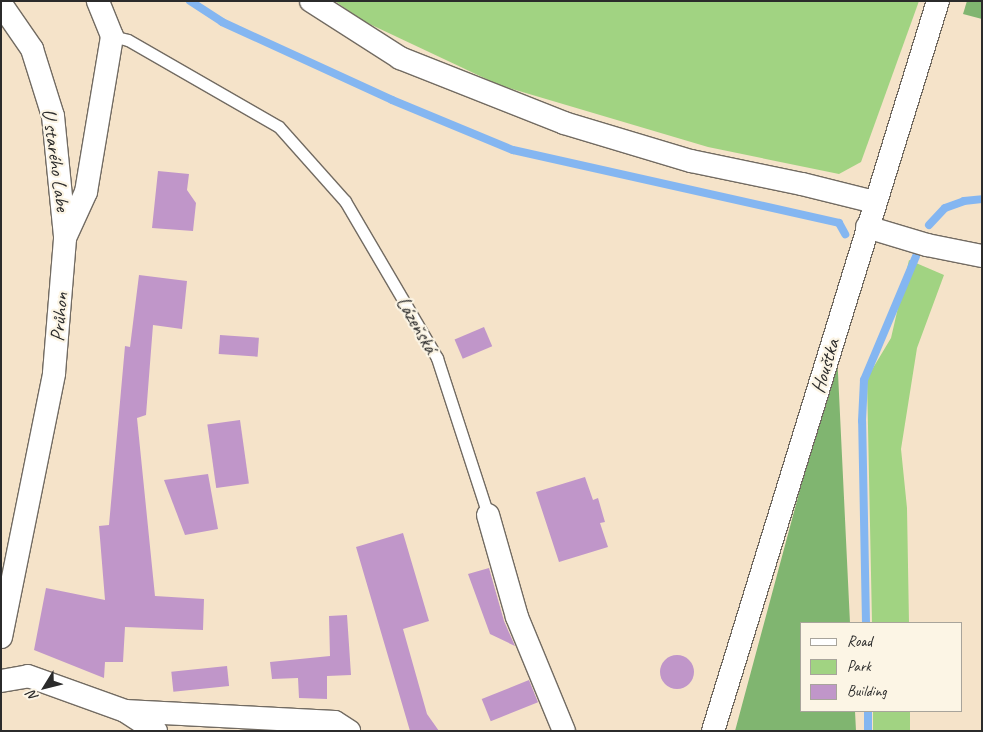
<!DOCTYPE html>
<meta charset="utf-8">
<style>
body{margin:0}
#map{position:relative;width:983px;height:732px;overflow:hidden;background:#f5e3c9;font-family:Caveat,sans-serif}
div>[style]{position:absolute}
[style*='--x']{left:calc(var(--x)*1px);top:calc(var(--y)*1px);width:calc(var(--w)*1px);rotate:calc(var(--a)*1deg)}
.green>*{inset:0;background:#a1d382;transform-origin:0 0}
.forest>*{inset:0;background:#80b570}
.stream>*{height:8px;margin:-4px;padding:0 4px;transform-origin:4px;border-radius:4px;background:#84b6f1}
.building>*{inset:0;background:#c096c9;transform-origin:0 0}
.round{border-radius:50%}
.roads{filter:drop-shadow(1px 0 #726b62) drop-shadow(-1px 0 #726b62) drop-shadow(0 1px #726b62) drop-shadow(0 -1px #726b62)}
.service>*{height:11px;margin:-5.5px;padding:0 5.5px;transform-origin:5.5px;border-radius:5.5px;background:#fff}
.minor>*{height:22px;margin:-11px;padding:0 11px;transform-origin:11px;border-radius:11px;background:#fff}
span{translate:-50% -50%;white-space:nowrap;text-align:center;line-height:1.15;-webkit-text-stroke:4.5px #fcf5e5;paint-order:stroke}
.street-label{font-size:20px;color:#2b2b2b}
.frame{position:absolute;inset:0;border:2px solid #2b2b2b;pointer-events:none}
.legend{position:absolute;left:800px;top:622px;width:162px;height:90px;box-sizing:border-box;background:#fcf5e5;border:1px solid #a8a49b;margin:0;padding:6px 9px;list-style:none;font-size:15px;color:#2b2b2b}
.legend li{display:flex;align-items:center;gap:10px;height:25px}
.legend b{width:25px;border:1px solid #a8a49b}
.north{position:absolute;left:20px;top:662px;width:50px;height:50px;-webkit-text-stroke:4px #fcf5e5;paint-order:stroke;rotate:234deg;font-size:14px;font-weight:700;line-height:20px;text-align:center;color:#2b2b2b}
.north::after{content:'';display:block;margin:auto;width:18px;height:22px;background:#2b2b2b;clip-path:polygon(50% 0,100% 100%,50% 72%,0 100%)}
</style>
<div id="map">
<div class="green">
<div style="clip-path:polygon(335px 1px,919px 1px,861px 162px,839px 174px,708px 147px,499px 85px,361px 20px)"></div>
<div style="clip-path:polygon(909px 260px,944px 275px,917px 348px,901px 449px,907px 508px,909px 623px,872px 623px,867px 378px,891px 338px)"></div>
<div style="left:873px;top:711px;width:37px;height:20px"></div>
</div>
<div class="forest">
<div style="clip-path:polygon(967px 1px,982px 1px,982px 19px,963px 14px)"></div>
<div style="clip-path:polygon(837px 352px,850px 623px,802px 623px,802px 711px,855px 711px,856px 731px,735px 731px)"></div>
</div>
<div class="stream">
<div style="--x:190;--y:1;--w:38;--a:33"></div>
<div style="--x:222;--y:22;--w:187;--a:24.6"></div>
<div style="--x:392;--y:100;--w:131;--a:22.5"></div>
<div style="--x:513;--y:150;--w:334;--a:12.6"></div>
<div style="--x:839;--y:223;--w:13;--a:61"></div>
<div style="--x:929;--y:225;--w:23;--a:-47"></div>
<div style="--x:945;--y:208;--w:20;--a:-20"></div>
<div style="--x:964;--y:201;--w:18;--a:-6"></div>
<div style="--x:866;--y:623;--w:202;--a:-91.1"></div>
<div style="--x:862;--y:421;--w:41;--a:-87.2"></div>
<div style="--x:864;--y:380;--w:134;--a:-67.2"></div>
<div style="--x:868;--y:711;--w:20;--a:90"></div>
</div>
<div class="building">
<div style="clip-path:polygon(158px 171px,189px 174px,187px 190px,196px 203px,193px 231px,152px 228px)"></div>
<div style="clip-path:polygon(139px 275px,187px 281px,182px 329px,153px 325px,146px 415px,137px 418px,155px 596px,204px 599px,203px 630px,125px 627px,123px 662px,105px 662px,104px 678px,34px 650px,46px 588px,105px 600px,99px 526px,109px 525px,125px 346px,130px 347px)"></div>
<div style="left:484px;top:327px;width:21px;height:32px;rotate:67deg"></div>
<div style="left:220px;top:335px;width:39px;height:19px;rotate:4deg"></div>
<div style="left:240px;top:420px;width:64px;height:33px;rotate:82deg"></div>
<div style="clip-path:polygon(208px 474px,218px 529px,185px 535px,164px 480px)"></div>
<div style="clip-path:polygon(585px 477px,593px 500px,598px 498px,605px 522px,600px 523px,608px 547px,559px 562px,536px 492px)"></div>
<div style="clip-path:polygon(403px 533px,429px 621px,403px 629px,427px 714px,439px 731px,410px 731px,356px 547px)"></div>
<div style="clip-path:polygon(489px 568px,504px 621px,515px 646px,490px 634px,468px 574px)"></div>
<div style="clip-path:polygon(347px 615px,351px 675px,327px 676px,327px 699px,299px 698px,298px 678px,272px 679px,270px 662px,330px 656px,329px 616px)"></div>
<div class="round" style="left:660px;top:655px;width:34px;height:34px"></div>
<div style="left:227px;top:666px;width:20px;height:56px;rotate:84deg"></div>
<div style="left:529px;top:680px;width:24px;height:51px;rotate:68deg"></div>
</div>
<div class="roads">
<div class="service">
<div style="--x:112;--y:36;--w:16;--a:14"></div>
<div style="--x:128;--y:40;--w:174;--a:29.9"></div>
<div style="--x:279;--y:127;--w:99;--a:48.3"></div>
<div style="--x:345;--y:201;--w:182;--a:59.6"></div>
<div style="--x:437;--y:358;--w:165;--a:72"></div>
</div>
<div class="minor">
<div style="--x:311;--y:1;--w:106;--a:32.6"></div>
<div style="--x:400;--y:58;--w:176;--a:21.6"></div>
<div style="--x:564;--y:123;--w:133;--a:16.7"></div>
<div style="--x:691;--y:161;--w:113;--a:11.7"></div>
<div style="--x:802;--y:184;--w:74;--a:14"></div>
<div style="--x:1;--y:4;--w:55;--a:55.4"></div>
<div style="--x:32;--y:49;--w:70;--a:72.6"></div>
<div style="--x:53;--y:116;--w:122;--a:84.3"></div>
<div style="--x:867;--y:227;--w:63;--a:16.7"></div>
<div style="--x:927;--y:245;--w:56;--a:11.3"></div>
<div style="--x:488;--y:515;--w:106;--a:74.1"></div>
<div style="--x:517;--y:617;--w:123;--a:67.6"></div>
<div style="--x:1;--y:637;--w:269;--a:-78.6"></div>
<div style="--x:54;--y:373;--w:135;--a:-85.3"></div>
<div style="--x:65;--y:238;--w:51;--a:-65.5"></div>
<div style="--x:86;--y:192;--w:158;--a:-80.5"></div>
<div style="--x:112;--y:36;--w:38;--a:-112"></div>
<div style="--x:1;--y:681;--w:27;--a:-10"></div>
<div style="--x:28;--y:676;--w:103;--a:19.8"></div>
<div style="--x:125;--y:711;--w:37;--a:33"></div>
<div style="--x:125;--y:711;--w:210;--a:3"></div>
<div style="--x:335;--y:722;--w:17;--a:33"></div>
<div style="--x:713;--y:731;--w:764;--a:-72.87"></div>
</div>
</div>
<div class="street-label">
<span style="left:56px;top:160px;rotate:82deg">U starého Labe</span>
<span style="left:59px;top:317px;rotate:-85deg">Průhon</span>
<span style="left:417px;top:325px;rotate:60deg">Lázeňská</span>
<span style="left:825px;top:366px;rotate:-73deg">Houštka</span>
</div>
<div class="frame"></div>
<ul class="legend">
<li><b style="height:6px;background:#fff"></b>Road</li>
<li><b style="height:14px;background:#a1d382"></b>Park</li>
<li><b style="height:14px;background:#c096c9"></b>Building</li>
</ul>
<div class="north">N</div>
</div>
